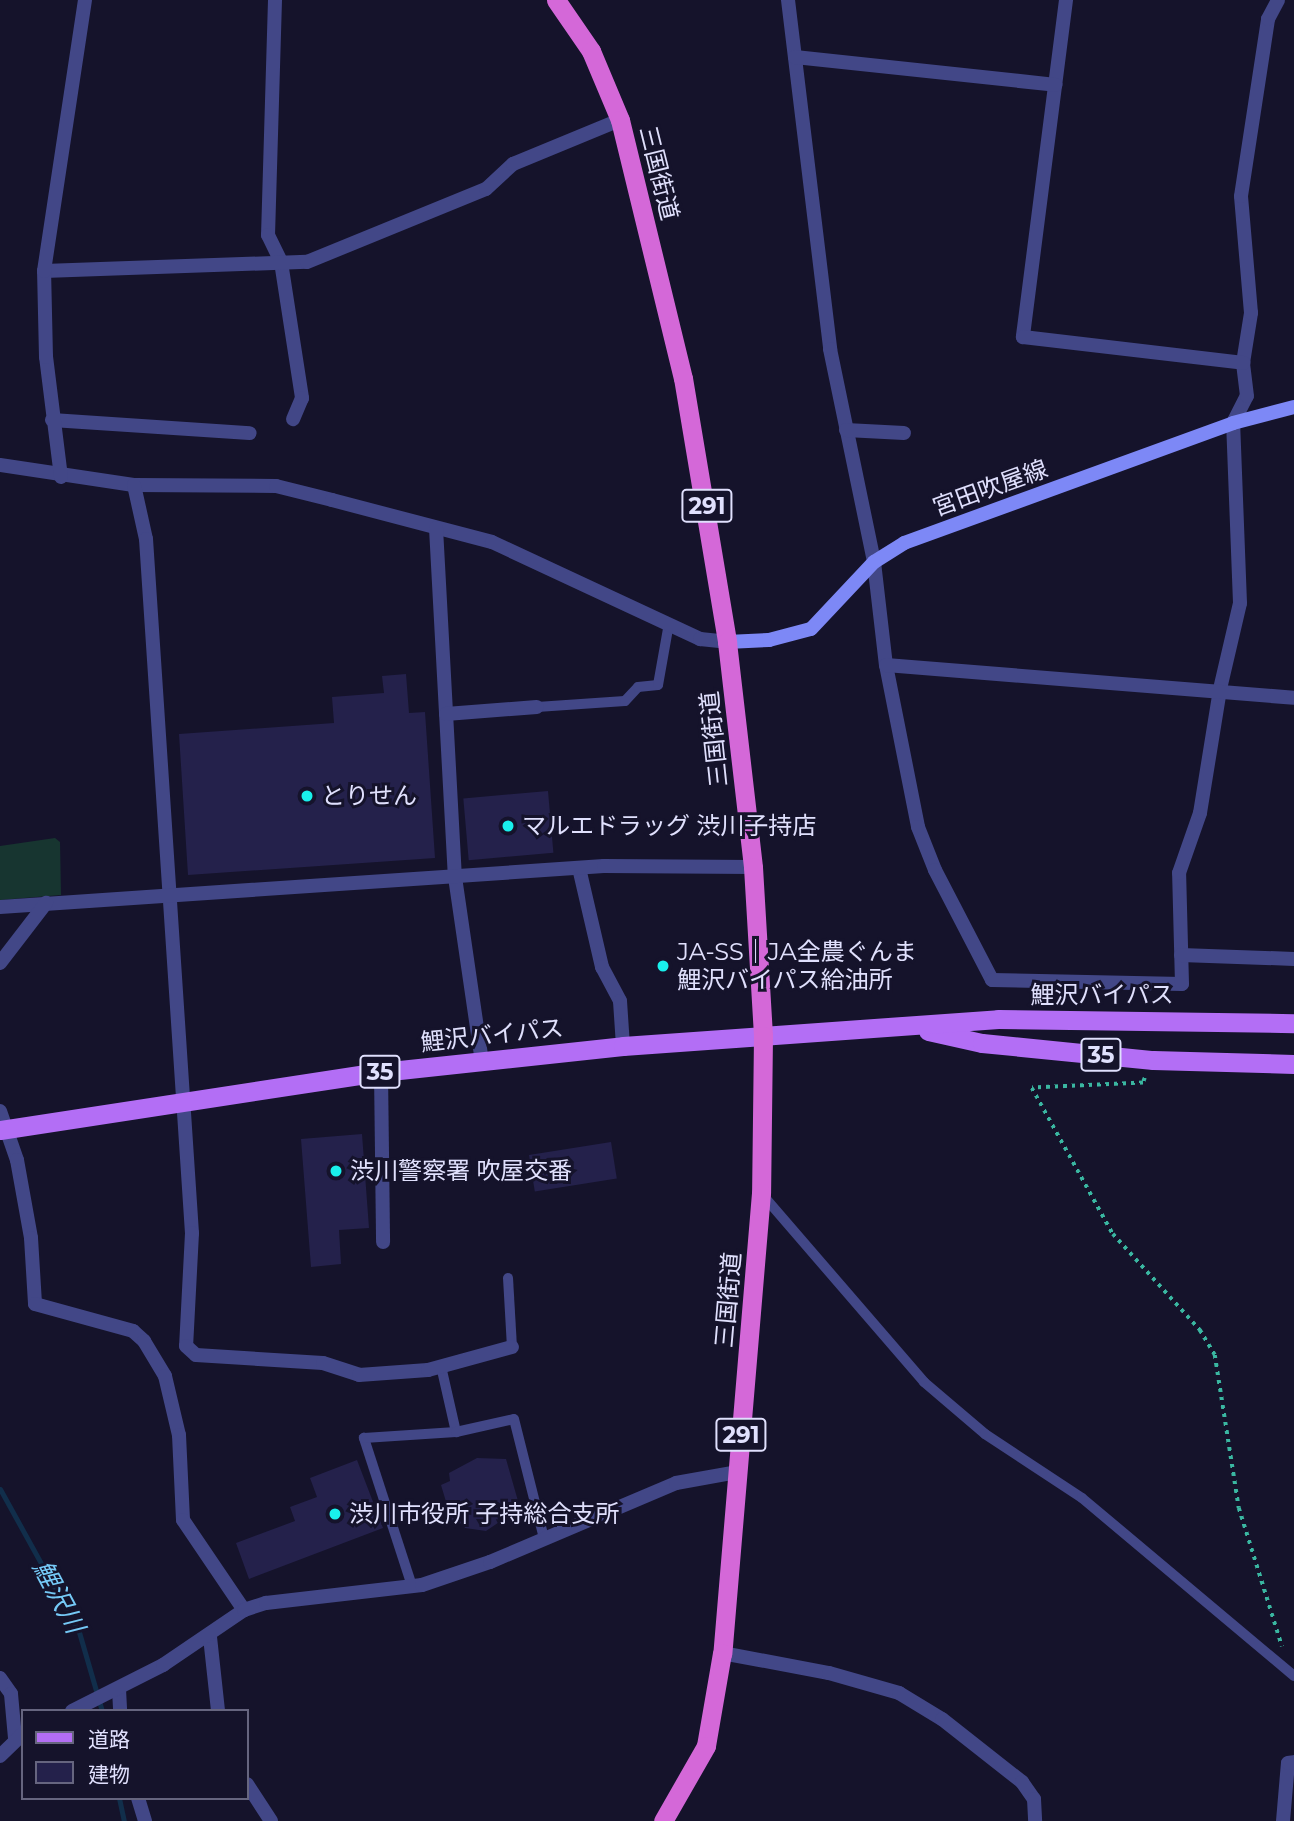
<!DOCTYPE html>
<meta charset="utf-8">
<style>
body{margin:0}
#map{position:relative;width:1294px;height:1821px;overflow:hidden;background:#15132b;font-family:Montserrat,"Noto Sans JP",sans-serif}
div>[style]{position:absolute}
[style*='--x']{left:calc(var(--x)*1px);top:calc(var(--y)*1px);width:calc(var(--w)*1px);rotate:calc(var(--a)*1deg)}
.green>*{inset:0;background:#173530}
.stream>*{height:5px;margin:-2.5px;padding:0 2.5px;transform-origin:2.5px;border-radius:2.5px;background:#112e4b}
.building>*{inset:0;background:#24214b;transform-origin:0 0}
.path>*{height:3.5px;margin-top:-1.75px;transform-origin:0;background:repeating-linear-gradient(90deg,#3ab7a1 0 3.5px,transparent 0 8.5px)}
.service>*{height:10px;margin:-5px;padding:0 5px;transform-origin:5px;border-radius:5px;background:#424787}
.minor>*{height:14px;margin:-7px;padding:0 7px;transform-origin:7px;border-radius:7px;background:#424787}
.secondary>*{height:14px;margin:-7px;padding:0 7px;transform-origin:7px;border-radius:7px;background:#7d88f6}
.primary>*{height:19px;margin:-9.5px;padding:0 9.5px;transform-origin:9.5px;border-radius:9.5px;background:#b36ef5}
.trunk>*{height:19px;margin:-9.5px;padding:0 9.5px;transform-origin:9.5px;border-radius:9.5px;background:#d468d8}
.dots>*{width:19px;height:19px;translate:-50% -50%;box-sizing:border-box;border:4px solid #15132b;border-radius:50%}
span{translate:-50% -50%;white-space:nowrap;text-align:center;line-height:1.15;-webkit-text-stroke:6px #15132b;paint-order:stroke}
.shield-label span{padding:2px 5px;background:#15132b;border:2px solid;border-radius:5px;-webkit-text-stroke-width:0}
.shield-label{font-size:23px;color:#e0e0fd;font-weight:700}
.street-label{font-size:24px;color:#e0e0fd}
.poi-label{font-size:24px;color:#e0e0fd}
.left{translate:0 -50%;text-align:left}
.water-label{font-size:26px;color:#75c9f6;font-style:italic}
.legend{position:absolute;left:21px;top:1709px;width:228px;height:91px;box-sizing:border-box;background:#15132b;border:2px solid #66657f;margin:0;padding:9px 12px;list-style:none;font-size:21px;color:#e0e0fd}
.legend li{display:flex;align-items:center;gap:14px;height:35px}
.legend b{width:35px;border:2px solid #66657f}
</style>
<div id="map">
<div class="green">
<div style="clip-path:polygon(55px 838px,60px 842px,61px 895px,0 900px,0 846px)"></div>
</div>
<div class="stream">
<div style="--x:0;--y:1489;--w:163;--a:61.1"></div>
<div style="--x:79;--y:1632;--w:82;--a:73.8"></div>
<div style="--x:119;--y:1798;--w:24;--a:78"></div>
</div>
<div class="building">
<div style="clip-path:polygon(406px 674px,409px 713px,425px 712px,435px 858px,188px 875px,179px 734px,334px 723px,332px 697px,384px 693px,382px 676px)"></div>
<div style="left:548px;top:791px;width:62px;height:85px;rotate:85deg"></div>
<div style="clip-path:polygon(362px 1134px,369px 1228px,339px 1230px,341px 1264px,311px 1267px,301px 1139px)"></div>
<div style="left:611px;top:1142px;width:37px;height:83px;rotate:81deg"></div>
<div style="clip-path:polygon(477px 1458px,506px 1459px,520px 1508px,486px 1531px,465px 1528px,462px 1523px,453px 1525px,441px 1485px,450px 1481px,449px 1473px)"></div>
<div style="clip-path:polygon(357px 1460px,383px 1528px,249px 1579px,236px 1543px,295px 1521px,290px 1507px,317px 1497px,310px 1478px)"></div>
</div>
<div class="path">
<div style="--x:1145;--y:1078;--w:5;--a:112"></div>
<div style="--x:1143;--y:1083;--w:111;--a:177.4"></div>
<div style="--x:1032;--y:1088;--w:167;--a:61"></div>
<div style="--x:1113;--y:1234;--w:130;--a:47.8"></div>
<div style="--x:1200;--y:1330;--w:29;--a:59"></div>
<div style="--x:1215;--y:1355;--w:155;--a:81.1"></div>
<div style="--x:1239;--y:1508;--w:145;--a:72.7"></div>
</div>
<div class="service">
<div style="--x:537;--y:707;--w:88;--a:-3.9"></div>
<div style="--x:625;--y:701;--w:19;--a:-47"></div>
<div style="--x:638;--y:687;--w:20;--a:-6"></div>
<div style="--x:658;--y:685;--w:63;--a:-79.9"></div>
<div style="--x:761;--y:1193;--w:250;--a:49.2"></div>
<div style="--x:924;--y:1382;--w:80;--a:40.4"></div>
<div style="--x:985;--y:1434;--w:116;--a:33.4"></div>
<div style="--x:1082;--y:1498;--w:277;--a:40"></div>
<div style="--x:508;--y:1278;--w:69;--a:86.7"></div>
<div style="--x:441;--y:1366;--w:68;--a:77.2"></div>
<div style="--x:412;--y:1586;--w:156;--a:-108"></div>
<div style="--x:364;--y:1438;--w:92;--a:-3.7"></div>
<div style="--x:456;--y:1432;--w:59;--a:-12.6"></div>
<div style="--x:514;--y:1419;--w:123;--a:75.9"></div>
</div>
<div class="minor">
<div style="--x:275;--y:0;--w:235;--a:91.7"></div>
<div style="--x:268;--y:235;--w:30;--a:64"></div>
<div style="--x:281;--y:262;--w:138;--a:81.2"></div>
<div style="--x:302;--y:398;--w:23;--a:113"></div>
<div style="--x:788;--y:0;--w:352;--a:83.1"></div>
<div style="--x:830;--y:349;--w:217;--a:78.3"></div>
<div style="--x:874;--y:562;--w:104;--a:83.4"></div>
<div style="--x:886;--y:665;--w:165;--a:78.8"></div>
<div style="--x:918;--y:827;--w:46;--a:68.4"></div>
<div style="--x:935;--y:870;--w:124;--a:62.6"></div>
<div style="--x:992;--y:980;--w:190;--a:1.2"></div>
<div style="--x:1182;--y:984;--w:111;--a:-91.5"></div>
<div style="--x:1179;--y:873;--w:64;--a:-70.7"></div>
<div style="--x:1200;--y:813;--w:126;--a:-80.8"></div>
<div style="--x:1220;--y:689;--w:88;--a:-76.9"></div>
<div style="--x:1240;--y:603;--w:180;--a:-92.2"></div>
<div style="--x:1233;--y:423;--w:30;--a:-63"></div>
<div style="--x:1247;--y:396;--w:33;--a:-97"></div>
<div style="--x:1243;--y:363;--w:51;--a:-80.9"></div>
<div style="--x:1251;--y:313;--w:117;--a:-94.9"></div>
<div style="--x:1241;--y:196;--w:179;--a:-81.3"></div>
<div style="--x:1268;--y:19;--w:21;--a:-62"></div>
<div style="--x:1066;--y:0;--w:340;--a:97.3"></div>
<div style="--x:1023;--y:337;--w:222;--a:6.7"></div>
<div style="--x:795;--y:57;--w:262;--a:6.1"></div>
<div style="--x:44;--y:271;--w:263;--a:-2"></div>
<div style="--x:307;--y:262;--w:193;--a:-22.2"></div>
<div style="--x:486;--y:189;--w:37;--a:-43"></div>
<div style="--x:513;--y:164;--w:116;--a:-22.4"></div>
<div style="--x:52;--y:420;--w:198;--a:3.8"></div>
<div style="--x:846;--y:430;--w:58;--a:3"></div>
<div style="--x:0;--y:465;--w:135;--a:8.5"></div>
<div style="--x:134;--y:485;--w:142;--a:0.4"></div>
<div style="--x:276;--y:486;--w:58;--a:14"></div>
<div style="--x:332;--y:500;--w:165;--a:14.7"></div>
<div style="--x:492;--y:542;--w:230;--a:25"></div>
<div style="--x:700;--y:639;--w:27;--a:6"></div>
<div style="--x:61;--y:477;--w:121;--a:-97.1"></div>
<div style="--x:46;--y:357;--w:86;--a:-91.3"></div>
<div style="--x:44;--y:271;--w:274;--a:-81.4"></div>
<div style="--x:134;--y:485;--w:55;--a:77.5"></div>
<div style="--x:146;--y:539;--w:696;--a:86.21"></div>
<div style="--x:192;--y:1233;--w:113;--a:93"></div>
<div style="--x:186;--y:1346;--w:13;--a:42"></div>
<div style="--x:196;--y:1355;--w:127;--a:3.6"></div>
<div style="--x:323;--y:1363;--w:38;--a:18"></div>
<div style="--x:359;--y:1375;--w:69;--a:-4.1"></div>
<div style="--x:428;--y:1370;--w:87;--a:-15.3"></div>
<div style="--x:436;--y:528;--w:350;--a:86.9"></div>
<div style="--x:455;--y:877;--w:186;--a:81.7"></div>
<div style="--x:886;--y:665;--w:409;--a:4.6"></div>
<div style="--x:446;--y:714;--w:91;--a:-4.4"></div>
<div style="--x:579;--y:868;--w:102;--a:76.9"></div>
<div style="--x:602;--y:967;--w:38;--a:62"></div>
<div style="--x:620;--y:1001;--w:45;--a:86.2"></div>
<div style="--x:0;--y:907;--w:605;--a:-3.88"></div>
<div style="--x:604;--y:866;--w:149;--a:0.4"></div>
<div style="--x:1181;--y:955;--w:113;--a:2"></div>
<div style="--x:0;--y:963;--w:76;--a:-52.5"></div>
<div style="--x:381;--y:1072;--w:170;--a:89.3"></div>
<div style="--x:0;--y:1111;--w:52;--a:70.9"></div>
<div style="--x:17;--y:1160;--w:79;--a:79.8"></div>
<div style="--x:31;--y:1238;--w:66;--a:86.5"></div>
<div style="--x:35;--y:1304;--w:102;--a:15.4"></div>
<div style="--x:133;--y:1331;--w:15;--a:42"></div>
<div style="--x:144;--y:1341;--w:41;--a:59"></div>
<div style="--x:165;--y:1376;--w:61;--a:76.7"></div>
<div style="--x:179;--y:1435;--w:85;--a:87.3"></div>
<div style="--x:183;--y:1520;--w:109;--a:55.9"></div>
<div style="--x:210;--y:1637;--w:74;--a:83.8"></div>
<div style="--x:722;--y:1653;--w:109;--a:10.6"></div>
<div style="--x:829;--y:1673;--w:73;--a:15.9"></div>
<div style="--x:899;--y:1693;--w:50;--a:31.2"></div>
<div style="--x:942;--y:1719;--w:102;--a:38.2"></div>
<div style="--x:1022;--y:1782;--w:21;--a:55"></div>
<div style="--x:1034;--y:1799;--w:22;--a:87"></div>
<div style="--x:0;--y:1678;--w:19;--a:55"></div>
<div style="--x:11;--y:1694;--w:44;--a:84.8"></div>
<div style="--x:119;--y:1689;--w:22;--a:87"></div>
<div style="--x:72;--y:1711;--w:102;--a:-26.8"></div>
<div style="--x:163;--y:1665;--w:98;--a:-34.2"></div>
<div style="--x:244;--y:1610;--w:23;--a:-18"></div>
<div style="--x:266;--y:1603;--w:157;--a:-6.6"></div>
<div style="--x:422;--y:1585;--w:72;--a:-18.7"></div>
<div style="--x:490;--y:1562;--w:202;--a:-23"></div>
<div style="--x:676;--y:1483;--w:63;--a:-10.1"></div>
<div style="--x:0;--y:1756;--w:32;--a:-44"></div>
<div style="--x:247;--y:1784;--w:44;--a:57"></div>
<div style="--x:138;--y:1798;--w:24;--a:73"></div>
<div style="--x:1283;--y:1821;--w:58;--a:-85.1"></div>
<div style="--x:1288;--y:1763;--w:6;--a:-9"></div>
</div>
<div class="secondary">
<div style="--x:727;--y:642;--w:42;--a:-2.7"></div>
<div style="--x:769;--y:640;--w:43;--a:-14.7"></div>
<div style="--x:811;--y:629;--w:92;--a:-46.8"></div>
<div style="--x:874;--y:562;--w:36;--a:-32"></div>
<div style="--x:904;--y:543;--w:350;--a:-20"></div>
<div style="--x:1233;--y:423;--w:63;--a:-14.7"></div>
</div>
<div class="primary">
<div style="--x:928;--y:1031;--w:55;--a:12.5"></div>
<div style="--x:982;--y:1043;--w:172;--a:5.7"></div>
<div style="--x:1153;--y:1060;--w:141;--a:1.6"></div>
<div style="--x:0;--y:1130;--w:385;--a:-8.7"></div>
<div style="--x:381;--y:1072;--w:243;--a:-6.1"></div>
<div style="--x:623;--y:1046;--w:376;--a:-4.1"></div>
<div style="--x:998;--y:1019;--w:296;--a:0.8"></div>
</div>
<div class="trunk">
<div style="--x:556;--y:0;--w:62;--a:55.5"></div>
<div style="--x:591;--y:51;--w:75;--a:67.2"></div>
<div style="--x:620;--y:120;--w:266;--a:76.3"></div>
<div style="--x:683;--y:378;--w:268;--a:80.5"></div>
<div style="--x:727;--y:642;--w:226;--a:83.4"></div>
<div style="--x:753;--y:867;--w:169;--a:86.6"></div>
<div style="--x:763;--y:1036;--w:157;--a:90.7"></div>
<div style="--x:761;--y:1193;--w:462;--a:94.8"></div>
<div style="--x:722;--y:1653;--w:94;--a:99.8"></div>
<div style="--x:706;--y:1746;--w:86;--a:119.8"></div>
</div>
<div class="dots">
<div style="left:307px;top:796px;background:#19f0ec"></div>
<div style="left:508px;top:826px;background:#19f0ec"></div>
<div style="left:663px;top:966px;background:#19f0ec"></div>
<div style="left:336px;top:1171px;background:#19f0ec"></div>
<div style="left:335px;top:1514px;background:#19f0ec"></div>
</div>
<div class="shield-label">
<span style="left:707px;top:506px">291</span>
<span style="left:1101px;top:1055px">35</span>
<span style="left:380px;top:1072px">35</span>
<span style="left:741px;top:1435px">291</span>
</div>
<div class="street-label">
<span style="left:659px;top:173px;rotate:76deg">三国街道</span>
<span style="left:990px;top:488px;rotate:-20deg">宮田吹屋線</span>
<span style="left:714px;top:739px;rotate:-96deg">三国街道</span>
<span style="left:1102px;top:995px">鯉沢バイパス</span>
<span style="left:492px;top:1035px;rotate:-6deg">鯉沢バイパス</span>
<span style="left:728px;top:1300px;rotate:-85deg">三国街道</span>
</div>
<div class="poi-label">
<span class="left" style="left:321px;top:796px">とりせん</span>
<span class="left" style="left:522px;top:826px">マルエドラッグ 渋川子持店</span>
<span class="left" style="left:677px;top:966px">JA-SS｜JA全農ぐんま<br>鯉沢バイパス給油所</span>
<span class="left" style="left:350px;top:1171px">渋川警察署 吹屋交番</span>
<span class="left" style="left:349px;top:1514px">渋川市役所 子持総合支所</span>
</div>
<div class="water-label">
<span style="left:58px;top:1597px;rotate:62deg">鯉沢川</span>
</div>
<ul class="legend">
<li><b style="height:9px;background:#b36ef5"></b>道路</li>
<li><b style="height:19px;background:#24214b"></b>建物</li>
</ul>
</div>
